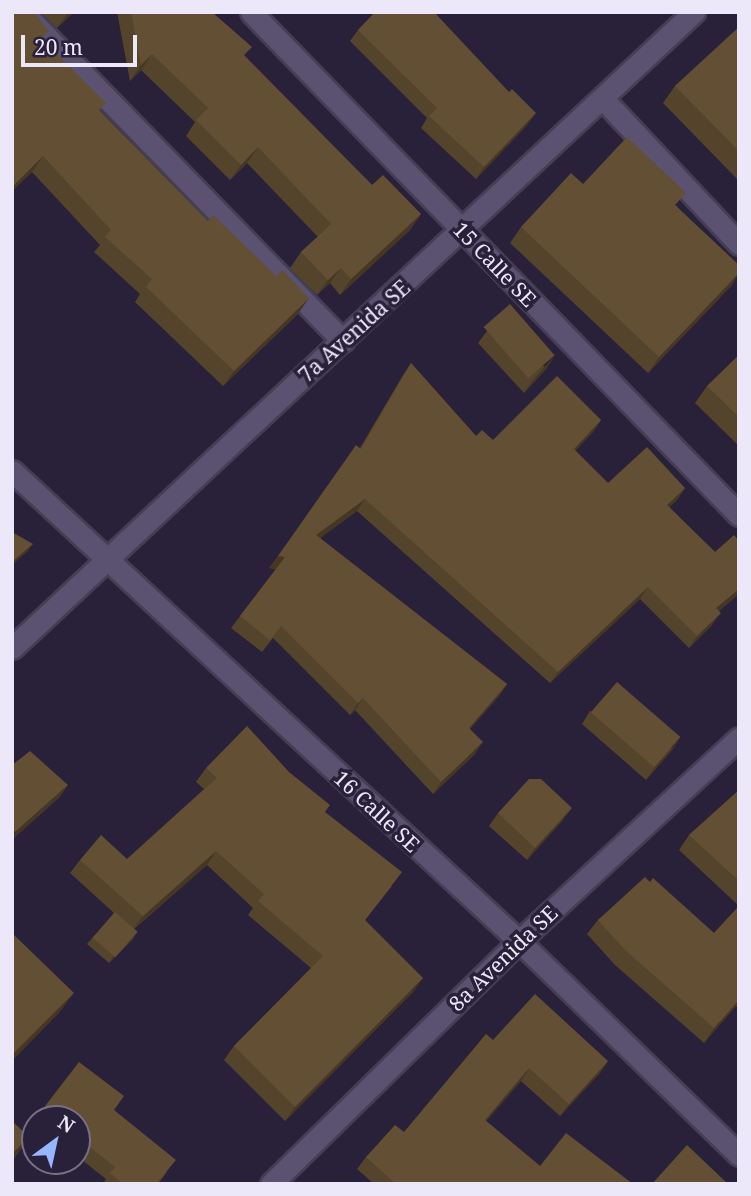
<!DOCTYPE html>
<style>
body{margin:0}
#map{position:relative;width:751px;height:1196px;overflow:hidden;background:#29203a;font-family:"Noto Serif",serif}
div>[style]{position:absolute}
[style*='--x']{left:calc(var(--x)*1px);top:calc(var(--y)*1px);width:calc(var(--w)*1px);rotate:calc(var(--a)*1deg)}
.roads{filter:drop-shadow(2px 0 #463e55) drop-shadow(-2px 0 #463e55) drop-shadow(0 2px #463e55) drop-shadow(0 -2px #463e55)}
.minor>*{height:21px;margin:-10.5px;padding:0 10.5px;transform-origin:10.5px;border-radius:10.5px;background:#5b5271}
.wall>*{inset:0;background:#55442c}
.shaded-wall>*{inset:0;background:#453724}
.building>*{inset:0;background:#634f33;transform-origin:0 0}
span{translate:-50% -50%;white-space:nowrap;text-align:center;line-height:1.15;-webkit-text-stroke:7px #29203a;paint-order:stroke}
.street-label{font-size:21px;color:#ece7f9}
.frame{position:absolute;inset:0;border:14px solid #ece7f9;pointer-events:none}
.north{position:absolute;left:21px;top:1105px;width:70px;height:70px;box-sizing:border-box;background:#29203a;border:2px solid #777086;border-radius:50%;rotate:33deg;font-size:19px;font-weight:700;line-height:28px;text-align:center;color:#ece7f9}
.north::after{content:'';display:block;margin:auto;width:24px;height:32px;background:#96b6fd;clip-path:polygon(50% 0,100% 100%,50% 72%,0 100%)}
.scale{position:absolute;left:21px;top:35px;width:116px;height:32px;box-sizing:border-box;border:4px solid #ece7f9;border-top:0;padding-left:9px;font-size:21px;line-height:24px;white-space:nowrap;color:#ece7f9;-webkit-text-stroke:5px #29203a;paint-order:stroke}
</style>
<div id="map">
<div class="roads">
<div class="minor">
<div style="--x:23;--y:12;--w:459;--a:45.8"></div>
<div style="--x:251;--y:12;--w:701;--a:45.87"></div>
<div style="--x:603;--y:99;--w:199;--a:46.8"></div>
<div style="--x:12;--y:471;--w:691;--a:42.83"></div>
<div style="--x:519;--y:941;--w:307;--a:44.2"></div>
<div style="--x:12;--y:648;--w:933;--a:-43"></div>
<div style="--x:271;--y:1184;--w:347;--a:-44.4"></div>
<div style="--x:519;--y:941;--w:299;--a:-42.7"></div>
</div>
</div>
<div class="wall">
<div style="clip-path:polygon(12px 12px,43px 40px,100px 111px,298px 314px,223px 386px,135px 302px,140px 294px,94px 252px,100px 245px,32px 172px,12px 191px)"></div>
<div style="clip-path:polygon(41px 12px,74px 12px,57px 28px)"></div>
<div style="clip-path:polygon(117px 12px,212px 12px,245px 57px,372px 185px,421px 214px,410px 230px,340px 295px,330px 283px,317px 295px,290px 268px,301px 252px,318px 237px,247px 163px,230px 180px,186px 136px,195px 122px,141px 70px,130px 81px)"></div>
<div style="clip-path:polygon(372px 12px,434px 12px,528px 124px,476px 179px,421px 128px,427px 118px,350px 41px,358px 30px,374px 14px)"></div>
<div style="clip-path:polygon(739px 27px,739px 181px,663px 103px,675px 86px)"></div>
<div style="clip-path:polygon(583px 184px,677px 206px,732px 285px,648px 373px,510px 243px,521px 227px)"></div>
<div style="clip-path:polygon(487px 331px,547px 368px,524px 393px,478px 343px)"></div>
<div style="clip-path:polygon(739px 355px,739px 446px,695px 403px,707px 386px)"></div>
<div style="clip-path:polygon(411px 363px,476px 436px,493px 440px,601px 420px,593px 432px,575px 451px,608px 483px,685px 488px,677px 500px,669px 507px,715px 552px,739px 541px,739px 594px,719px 611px,712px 625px,689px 648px,640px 599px,550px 683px,357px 511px,320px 538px,507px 684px,499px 696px,470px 729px,475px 754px,433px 794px,355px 710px,350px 715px,273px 638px,262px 652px,231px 628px,276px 569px,269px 568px,360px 448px,403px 375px)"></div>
<div style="clip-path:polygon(590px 711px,673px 749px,646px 780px,582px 724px)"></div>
<div style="clip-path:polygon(206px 768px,325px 813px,392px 886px,365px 920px,413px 992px,285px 1121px,224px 1060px,234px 1046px,311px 968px,248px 915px,253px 908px,207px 865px,134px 929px,133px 939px,109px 963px,87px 944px,114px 913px,70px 873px,80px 860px,127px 859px,204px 789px,196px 782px)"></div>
<div style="clip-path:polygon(739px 790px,739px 906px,679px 850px,689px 835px)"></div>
<div style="clip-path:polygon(498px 813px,563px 820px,527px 860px,489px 826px)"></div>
<div style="clip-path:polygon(650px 882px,714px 933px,739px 906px,739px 1009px,736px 1006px,704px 1043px,615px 965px,587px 934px,598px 920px)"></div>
<div style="clip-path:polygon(493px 1040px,608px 1061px,600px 1073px,560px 1116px,521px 1081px,486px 1121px,540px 1166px,633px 1184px,374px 1184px,357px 1169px,366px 1157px,404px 1132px)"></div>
<div style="clip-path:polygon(42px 1110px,114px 1110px,167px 1172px,158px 1184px,103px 1184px,106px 1179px,77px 1156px,77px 1119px,35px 1119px)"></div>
</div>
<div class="shaded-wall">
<div style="clip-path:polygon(69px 12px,74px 12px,57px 28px,68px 13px)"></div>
<div style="clip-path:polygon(152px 54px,141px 70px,130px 81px,141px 65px)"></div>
<div style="clip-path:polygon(536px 113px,528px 124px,476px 179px,484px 167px)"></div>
<div style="clip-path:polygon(258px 147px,247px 163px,230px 180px,241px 165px)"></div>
<div style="clip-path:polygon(43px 156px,32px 172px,12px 191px,12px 187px)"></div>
<div style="clip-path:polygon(421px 214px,410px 230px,340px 295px,351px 279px)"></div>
<div style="clip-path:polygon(341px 268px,330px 283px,317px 295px,328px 280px)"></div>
<div style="clip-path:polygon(739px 273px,732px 285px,648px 373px,659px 357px)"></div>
<div style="clip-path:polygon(309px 298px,298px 314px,223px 386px,234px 371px)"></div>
<div style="clip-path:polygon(555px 355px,547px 368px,524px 393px,532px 381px)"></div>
<div style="clip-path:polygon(601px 420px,593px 432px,565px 461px,574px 449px)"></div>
<div style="clip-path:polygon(685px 488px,677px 500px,659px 517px,667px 505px)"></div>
<div style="clip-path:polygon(365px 499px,357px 511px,308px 547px,316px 535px)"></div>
<div style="clip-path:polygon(33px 544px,28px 551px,12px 565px,12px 562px)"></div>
<div style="clip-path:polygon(278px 556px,285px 557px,277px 569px,269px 568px)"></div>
<div style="clip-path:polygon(648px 587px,640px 599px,550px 683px,558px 672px)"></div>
<div style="clip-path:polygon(739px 589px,739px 594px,708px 620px,716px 608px)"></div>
<div style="clip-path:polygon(721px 613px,712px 625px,689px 648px,697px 636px)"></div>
<div style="clip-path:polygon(507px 684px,499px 696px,460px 740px,469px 728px)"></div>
<div style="clip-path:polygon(363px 698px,355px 710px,350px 715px,358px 703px)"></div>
<div style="clip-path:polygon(681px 737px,673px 749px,646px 780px,655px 767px)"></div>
<div style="clip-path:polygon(483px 742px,475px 754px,433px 794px,441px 782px)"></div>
<div style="clip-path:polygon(68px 785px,60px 797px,12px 840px,12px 837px,15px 832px)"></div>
<div style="clip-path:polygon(572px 808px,563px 820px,527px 860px,535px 848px)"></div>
<div style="clip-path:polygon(216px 851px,207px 865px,133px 929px,143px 916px)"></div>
<div style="clip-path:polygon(138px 932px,133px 939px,109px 963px,113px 957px)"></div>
<div style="clip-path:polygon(423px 978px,413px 992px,285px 1121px,295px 1107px)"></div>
<div style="clip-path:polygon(74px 993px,59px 1013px,12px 1061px,12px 1055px)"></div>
<div style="clip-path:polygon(739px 1000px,736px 1006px,704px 1043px,714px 1028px)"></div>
<div style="clip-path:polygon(608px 1061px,600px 1073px,560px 1116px,569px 1104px)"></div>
<div style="clip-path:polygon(529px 1068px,521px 1081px,477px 1132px,485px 1120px)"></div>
<div style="clip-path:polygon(29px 1137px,15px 1158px,12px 1160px,12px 1154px)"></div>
</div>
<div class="building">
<div style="clip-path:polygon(12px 12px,33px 12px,49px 31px,41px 38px,106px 103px,99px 110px,208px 221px,213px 215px,276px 276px,282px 270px,309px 298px,234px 371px,146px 287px,152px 279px,105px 237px,111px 230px,43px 156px,12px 187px)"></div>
<div style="clip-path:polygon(131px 12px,212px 12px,252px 47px,244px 55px,372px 185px,383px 175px,421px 214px,351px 279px,341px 268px,328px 280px,301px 252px,331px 224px,258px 147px,241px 165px,196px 120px,208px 108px,152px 54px,141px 65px)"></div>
<div style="clip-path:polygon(375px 12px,434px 12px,509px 92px,512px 89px,536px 113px,484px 167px,429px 116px,437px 108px,358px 30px)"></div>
<div style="clip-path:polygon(739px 27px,739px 151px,675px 86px)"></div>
<div style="clip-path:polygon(627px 137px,686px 193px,675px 205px,739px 265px,739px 273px,659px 357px,521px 227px,571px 173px,583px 184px)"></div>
<div style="left:510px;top:304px;width:68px;height:35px;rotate:49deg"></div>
<div style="clip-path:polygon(739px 355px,739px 417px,707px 386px)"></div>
<div style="clip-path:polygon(411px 363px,476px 436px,482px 430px,493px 440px,557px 376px,601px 420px,574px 449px,608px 483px,647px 447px,685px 488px,667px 505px,715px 552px,734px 535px,739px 541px,739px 589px,716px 608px,721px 613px,697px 636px,648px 587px,558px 672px,365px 499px,316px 535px,507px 684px,469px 728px,483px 742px,441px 782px,363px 698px,358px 703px,281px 626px,270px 640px,240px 616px,285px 557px,278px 556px,356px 445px,361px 449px)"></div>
<div style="clip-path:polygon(12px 532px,33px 544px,12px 562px)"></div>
<div style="left:617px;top:682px;width:84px;height:40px;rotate:41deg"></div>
<div style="clip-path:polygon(247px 726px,289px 772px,330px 805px,325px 812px,402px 872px,365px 920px,423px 978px,295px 1107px,234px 1046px,323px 956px,258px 901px,264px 894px,216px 851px,143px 916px,80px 860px,101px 835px,127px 859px,217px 778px,206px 768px)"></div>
<div style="clip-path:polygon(30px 751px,68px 785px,15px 832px,12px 829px,12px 765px)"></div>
<div style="clip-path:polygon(529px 779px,541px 779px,572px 808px,535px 848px,498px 813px)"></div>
<div style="clip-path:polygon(739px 790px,739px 881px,689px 835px)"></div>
<div style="clip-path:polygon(645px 877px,650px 882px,653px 878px,714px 933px,739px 906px,739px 1000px,714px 1028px,625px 950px,598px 920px)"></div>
<div style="left:115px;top:912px;width:30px;height:34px;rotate:41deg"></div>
<div style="clip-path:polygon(12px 933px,74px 993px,12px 1055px)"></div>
<div style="clip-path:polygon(535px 994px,608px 1061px,569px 1104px,529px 1068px,485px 1120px,540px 1166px,566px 1133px,633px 1184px,396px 1184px,366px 1157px,395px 1125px,404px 1132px,486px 1034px,493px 1040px)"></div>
<div style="clip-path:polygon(79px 1062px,124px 1096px,114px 1110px,176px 1160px,156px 1184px,123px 1184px,110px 1173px,115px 1167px,77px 1137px,77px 1119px,54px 1119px,42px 1110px)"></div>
<div style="clip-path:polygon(12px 1121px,29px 1137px,12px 1154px)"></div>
<div style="clip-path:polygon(687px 1145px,728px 1184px,652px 1184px)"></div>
</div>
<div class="street-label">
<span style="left:495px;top:264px;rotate:46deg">15 Calle SE</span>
<span style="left:354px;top:331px;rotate:-42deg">7a Avenida SE</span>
<span style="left:377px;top:811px;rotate:43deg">16 Calle SE</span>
<span style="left:503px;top:958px;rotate:-44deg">8a Avenida SE</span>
</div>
<div class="frame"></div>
<div class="north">N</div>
<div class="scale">20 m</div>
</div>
